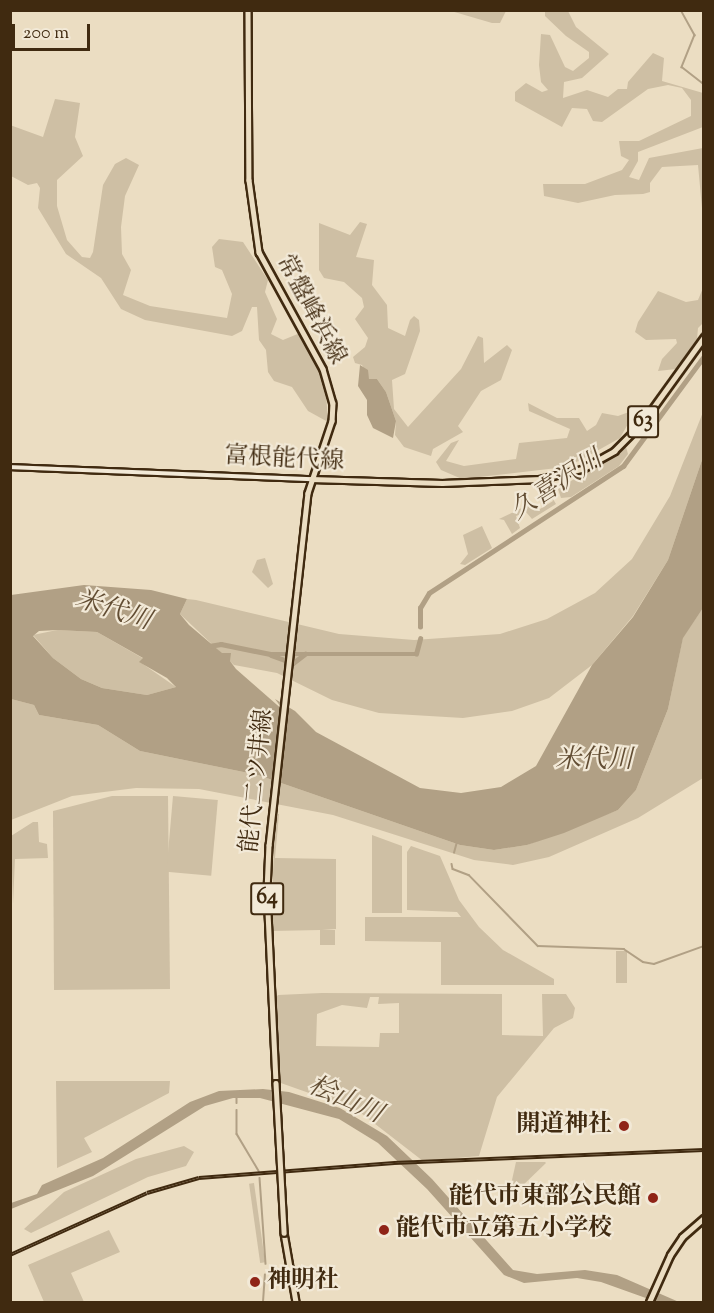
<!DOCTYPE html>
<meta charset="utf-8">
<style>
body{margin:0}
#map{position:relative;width:714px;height:1313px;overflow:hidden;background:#ebddc2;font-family:"Sorts Mill Goudy","Noto Serif JP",serif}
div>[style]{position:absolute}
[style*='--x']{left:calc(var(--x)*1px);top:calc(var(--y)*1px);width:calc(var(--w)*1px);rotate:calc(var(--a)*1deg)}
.green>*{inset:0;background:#cebfa4;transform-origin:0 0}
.water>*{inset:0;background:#b1a085}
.stream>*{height:1.5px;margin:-0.75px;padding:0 0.75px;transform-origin:0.75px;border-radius:0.75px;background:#b1a085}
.river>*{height:4.5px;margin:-2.25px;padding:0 2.25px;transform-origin:2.25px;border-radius:2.25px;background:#b1a085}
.roads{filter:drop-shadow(2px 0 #402a10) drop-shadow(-2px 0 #402a10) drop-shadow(0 2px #402a10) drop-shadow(0 -2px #402a10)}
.secondary>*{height:4px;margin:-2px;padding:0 2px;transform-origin:2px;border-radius:2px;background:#f2e9d7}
.primary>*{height:4.5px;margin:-2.25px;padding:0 2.25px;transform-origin:2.25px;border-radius:2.25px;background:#ebddc2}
.trunk>*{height:5px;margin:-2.5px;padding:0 2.5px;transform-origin:2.5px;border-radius:2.5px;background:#ebddc2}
.rail>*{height:4px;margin-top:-2px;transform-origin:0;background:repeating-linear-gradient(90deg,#f2e9d7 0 4.5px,#402a10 0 9px);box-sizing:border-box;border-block:2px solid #402a10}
.bridges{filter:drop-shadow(2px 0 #402a10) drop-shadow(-2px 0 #402a10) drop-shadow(0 2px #402a10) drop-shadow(0 -2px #402a10)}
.primary-bridge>*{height:4.5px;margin:-2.25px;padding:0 2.25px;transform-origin:2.25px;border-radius:2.25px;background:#ebddc2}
.dots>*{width:16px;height:16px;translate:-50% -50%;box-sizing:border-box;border:3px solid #f2e9d7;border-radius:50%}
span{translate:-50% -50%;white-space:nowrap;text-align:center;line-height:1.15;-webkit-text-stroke:4.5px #f2e9d7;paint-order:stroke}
.shield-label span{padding:2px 4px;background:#f2e9d7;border:2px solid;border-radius:4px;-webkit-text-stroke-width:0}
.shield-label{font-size:22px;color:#402a10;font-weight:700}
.street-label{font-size:24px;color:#402a10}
.poi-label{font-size:24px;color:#402a10;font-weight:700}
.right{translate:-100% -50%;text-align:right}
.left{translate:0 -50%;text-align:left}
.water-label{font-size:26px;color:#624d33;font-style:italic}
.frame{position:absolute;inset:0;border:12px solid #402a10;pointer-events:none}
.scale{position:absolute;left:12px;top:24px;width:78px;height:27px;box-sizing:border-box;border:3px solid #402a10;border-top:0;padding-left:8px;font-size:18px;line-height:21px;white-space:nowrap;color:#402a10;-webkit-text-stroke:4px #f2e9d7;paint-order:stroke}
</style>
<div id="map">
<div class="green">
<div style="clip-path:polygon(451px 11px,506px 11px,500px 23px,492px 23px)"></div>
<div style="clip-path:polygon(545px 11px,568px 11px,576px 27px,609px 54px,582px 78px,564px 82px,563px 98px,587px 90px,608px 97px,618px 89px,627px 89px,628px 82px,653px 53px,664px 58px,662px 81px,703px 93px,703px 127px,638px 152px,638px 161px,629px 177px,639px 180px,649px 158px,703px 148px,703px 219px,698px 165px,662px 167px,650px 183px,650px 192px,643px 194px,615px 195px,578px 203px,544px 196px,543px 184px,585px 184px,622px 170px,629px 160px,621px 156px,619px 141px,639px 141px,691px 116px,691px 100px,682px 88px,668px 85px,648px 89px,602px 122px,593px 121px,587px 109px,572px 108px,562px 127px,515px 101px,515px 92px,526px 83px,542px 92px,548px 90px,541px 82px,539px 65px,541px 34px,550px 35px,565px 67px,573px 71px,589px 58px,589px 52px,566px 36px,545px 16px)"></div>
<div style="clip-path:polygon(55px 99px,80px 103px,75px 137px,83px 156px,57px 180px,57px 206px,67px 240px,82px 257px,90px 258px,93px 252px,103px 185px,115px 164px,126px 158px,139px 165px,125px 196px,121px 227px,122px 254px,131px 270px,123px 295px,150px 306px,227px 318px,232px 294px,222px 270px,215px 267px,212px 247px,219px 239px,243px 242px,268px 280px,265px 292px,277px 319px,271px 334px,283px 340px,300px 333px,325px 379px,328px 422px,308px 411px,292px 387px,274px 381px,268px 372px,266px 350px,259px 340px,257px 307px,252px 307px,242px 331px,232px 336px,145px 320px,121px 309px,101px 278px,66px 254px,38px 208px,40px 188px,37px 183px,28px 185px,11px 176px,10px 125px,43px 137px)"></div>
<div style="clip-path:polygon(360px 222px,367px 224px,356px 257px,374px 260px,372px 285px,387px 305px,388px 328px,405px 336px,410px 320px,414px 316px,419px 320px,420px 331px,405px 374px,392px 380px,394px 409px,408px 427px,461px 369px,478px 336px,483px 338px,484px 363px,507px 345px,512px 350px,501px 380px,481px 391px,458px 426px,463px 432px,433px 449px,431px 456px,404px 447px,395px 435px,396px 421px,386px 392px,377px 379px,369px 379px,362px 365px,355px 363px,353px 357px,365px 347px,368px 338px,355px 319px,364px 307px,362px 298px,344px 282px,324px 278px,319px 270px,319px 223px,350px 235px)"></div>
<div style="clip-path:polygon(703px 288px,703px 323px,698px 328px,697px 339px,676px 369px,658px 371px,662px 359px,677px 343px,676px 339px,646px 340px,635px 332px,638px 322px,658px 291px,686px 302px,698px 300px)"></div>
<div style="clip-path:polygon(528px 403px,557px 418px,579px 418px,587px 431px,596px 425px,602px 413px,618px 416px,629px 412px,633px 415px,620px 438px,579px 461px,557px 468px,462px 479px,441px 470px,436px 462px,451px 443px,459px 440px,446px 461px,464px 466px,516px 459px,519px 443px,567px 438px,570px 429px,529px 411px)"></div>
<div style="clip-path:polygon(703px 412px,703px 457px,668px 560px,633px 616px,592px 665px,549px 698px,512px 711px,463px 718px,379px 713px,332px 700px,277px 673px,234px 665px,180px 614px,187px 599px,196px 600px,339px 634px,414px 640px,500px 634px,547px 619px,595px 593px,632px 559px,670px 496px)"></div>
<div style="clip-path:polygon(626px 447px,628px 454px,619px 466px,571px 497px,561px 498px,558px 489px)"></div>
<div style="clip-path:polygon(550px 494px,556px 504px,532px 519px,526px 512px,516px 516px,520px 528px,512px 534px,504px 520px,499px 519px,532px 503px,540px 509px,553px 501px)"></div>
<div style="clip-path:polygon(482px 526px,492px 548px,465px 565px,460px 564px,468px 554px,463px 535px)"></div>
<div style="clip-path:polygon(265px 558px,273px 584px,268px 588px,252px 572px,257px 560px)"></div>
<div style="clip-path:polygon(703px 608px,703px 778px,638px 818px,549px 857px,513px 865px,474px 860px,333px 815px,199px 789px,136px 788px,72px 796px,11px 820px,11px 699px,34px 705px,39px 715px,98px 725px,140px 751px,258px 775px,460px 845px,494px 850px,527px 845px,618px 810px,636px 790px,668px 709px,683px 637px)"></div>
<div style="clip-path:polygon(57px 630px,97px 632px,144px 659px,140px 662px,176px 687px,147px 695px,102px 688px,81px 679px,53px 658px,33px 635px)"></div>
<div style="clip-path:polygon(112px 796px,168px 796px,170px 989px,54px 990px,53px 811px)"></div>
<div style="left:173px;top:796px;width:45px;height:76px;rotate:5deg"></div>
<div style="clip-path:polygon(275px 814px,279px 814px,275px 858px,336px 859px,336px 929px,322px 930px,335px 930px,335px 945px,320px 945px,320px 930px,271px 931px)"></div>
<div style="clip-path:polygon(33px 822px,38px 822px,39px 842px,47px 844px,48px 858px,15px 859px,13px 904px,11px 836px)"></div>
<div style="clip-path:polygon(372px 835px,402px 846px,402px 913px,372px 913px)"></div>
<div style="clip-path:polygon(411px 846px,440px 856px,459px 900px,479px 927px,503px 950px,554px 979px,554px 985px,441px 985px,441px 942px,365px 941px,365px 917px,461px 917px,457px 912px,407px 910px,407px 852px)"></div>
<div style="left:616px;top:951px;width:11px;height:32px"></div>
<div style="clip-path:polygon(evenodd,322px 993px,502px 994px,502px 1035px,543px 1036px,542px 994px,566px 994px,575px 1008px,573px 1018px,554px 1028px,497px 1097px,479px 1156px,423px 1161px,357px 1110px,278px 1082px,275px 999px,278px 995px,322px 993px,370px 997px,379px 997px,378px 1004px,399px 1003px,399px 1033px,380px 1033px,379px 1047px,316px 1046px,317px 1014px,342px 1005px,367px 1008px,370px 997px)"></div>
<div style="clip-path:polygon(56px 1081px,170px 1081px,169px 1093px,84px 1138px,92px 1152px,57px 1168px)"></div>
<div style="clip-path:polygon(184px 1146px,194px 1152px,186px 1166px,148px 1177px,31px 1233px,24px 1229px,64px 1192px,136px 1159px)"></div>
<div style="clip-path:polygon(516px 1162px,545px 1162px,546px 1163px,518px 1190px,510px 1189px)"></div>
<div style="left:254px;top:1183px;width:80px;height:5px;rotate:82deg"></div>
<div style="clip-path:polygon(109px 1230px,120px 1252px,71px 1273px,84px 1302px,44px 1302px,28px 1265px)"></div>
</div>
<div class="water">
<div style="clip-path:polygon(360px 365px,368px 370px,369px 379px,377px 379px,386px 392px,396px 421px,393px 438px,373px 428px,367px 415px,367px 400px,358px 386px)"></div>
<div style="clip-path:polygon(evenodd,703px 457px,703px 608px,683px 638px,668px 709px,636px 790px,618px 810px,564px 833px,527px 845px,494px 850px,460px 845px,258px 775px,140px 751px,98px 725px,39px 715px,34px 705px,11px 699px,11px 595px,84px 585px,151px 590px,187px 599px,180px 614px,189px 625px,222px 653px,231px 653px,230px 661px,236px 669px,284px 711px,275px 699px,295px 711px,316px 732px,420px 788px,461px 793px,501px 787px,536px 766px,592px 665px,633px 617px,668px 560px,703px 457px,57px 630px,97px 632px,143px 658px,139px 662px,167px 678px,176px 687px,147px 695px,102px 688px,81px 679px,53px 658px,33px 636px,39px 631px,57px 630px)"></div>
<div style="clip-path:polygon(263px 1089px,289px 1092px,340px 1108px,387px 1136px,432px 1179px,513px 1270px,537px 1274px,585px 1270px,617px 1275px,679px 1302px,657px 1302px,601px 1282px,577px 1278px,524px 1283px,504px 1275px,427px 1189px,378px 1143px,339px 1119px,260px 1098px,233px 1098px,205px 1106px,93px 1176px,11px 1209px,11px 1203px,37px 1194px,42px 1185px,103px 1158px,190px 1102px,219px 1091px)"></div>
</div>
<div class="stream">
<div style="--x:681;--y:10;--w:29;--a:61"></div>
<div style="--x:695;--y:35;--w:35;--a:112"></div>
<div style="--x:682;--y:67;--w:28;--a:38"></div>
<div style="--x:454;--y:853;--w:11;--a:-75"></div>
<div style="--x:452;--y:864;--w:5;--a:79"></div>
<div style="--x:453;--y:869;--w:17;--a:21"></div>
<div style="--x:469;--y:875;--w:99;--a:45.8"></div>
<div style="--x:538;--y:946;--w:86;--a:2"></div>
<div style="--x:624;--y:949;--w:23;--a:34"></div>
<div style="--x:643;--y:962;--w:11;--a:10"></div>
<div style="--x:654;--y:964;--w:53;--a:-19.8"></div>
<div style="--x:237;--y:1097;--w:6;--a:90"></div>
<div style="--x:237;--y:1110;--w:24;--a:90"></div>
<div style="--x:237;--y:1134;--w:43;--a:59.3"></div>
<div style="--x:260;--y:1178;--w:86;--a:86"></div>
<div style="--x:263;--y:1302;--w:27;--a:-86"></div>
</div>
<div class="river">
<div style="--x:420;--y:627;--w:19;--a:-90"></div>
<div style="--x:420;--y:608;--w:17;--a:-59"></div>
<div style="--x:429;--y:593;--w:232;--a:-33.2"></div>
<div style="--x:623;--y:466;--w:137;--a:-53.6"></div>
<div style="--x:209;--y:646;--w:12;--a:-9"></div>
<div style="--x:221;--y:644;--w:50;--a:11.5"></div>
<div style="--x:270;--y:654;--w:146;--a:0"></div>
<div style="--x:416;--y:654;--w:16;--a:-75"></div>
<div style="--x:271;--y:655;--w:23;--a:20"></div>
<div style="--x:293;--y:663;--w:15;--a:-37"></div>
</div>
<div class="roads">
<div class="secondary">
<div style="--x:10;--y:467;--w:301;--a:2.3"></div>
</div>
<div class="primary">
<div style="--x:248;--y:10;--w:170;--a:89.7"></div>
<div style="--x:249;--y:180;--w:73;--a:82.1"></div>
<div style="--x:259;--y:252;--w:133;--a:61.3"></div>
<div style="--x:323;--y:369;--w:35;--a:74"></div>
<div style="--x:333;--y:403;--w:18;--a:93"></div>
<div style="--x:332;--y:421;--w:76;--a:108.4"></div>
<div style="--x:308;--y:493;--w:354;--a:96.3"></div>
<div style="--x:269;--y:845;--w:46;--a:92.5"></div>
<div style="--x:267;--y:891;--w:192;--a:87.3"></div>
<div style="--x:311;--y:479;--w:131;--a:1.7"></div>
<div style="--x:442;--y:483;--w:98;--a:-2.3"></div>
<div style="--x:540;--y:479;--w:43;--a:-13.4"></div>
<div style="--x:582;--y:469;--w:37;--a:-29"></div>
<div style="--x:614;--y:451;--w:40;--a:-45"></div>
<div style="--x:642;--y:423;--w:106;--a:-54.2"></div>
<div style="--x:284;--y:1233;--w:70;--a:80.1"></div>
</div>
<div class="trunk">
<div style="--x:649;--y:1302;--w:51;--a:-65.9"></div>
<div style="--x:670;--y:1255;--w:22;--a:-56"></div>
<div style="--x:682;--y:1237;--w:29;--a:-41"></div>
</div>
</div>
<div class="rail">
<div style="--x:10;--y:1255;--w:150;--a:-24.3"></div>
<div style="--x:147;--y:1193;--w:54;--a:-16.1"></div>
<div style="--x:199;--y:1178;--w:196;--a:-4.4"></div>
<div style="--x:394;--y:1163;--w:310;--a:-2.4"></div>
</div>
<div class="bridges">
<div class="primary-bridge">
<div style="--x:276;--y:1083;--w:150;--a:86.9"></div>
</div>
</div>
<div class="dots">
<div style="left:624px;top:1126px;background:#8f2418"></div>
<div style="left:653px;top:1198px;background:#8f2418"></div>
<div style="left:384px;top:1230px;background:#8f2418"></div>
<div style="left:255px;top:1282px;background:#8f2418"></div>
</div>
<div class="shield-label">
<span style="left:643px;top:422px">63</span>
<span style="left:267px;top:899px">64</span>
</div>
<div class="street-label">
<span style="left:310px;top:310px;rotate:62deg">常盤峰浜線</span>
<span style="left:284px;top:460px;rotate:3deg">富根能代線</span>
<span style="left:258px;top:781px;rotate:-84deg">能代二ツ井線</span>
</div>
<div class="poi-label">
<span class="right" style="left:612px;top:1126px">開道神社</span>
<span class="right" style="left:641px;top:1198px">能代市東部公民館</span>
<span class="left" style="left:396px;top:1230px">能代市立第五小学校</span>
<span class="left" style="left:267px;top:1282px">神明社</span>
</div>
<div class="water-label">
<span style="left:557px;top:486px;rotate:-33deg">久喜沢川</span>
<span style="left:113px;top:611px;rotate:18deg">米代川</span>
<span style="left:594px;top:761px">米代川</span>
<span style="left:345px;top:1101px;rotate:24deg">桧山川</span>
</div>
<div class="frame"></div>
<div class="scale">200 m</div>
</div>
